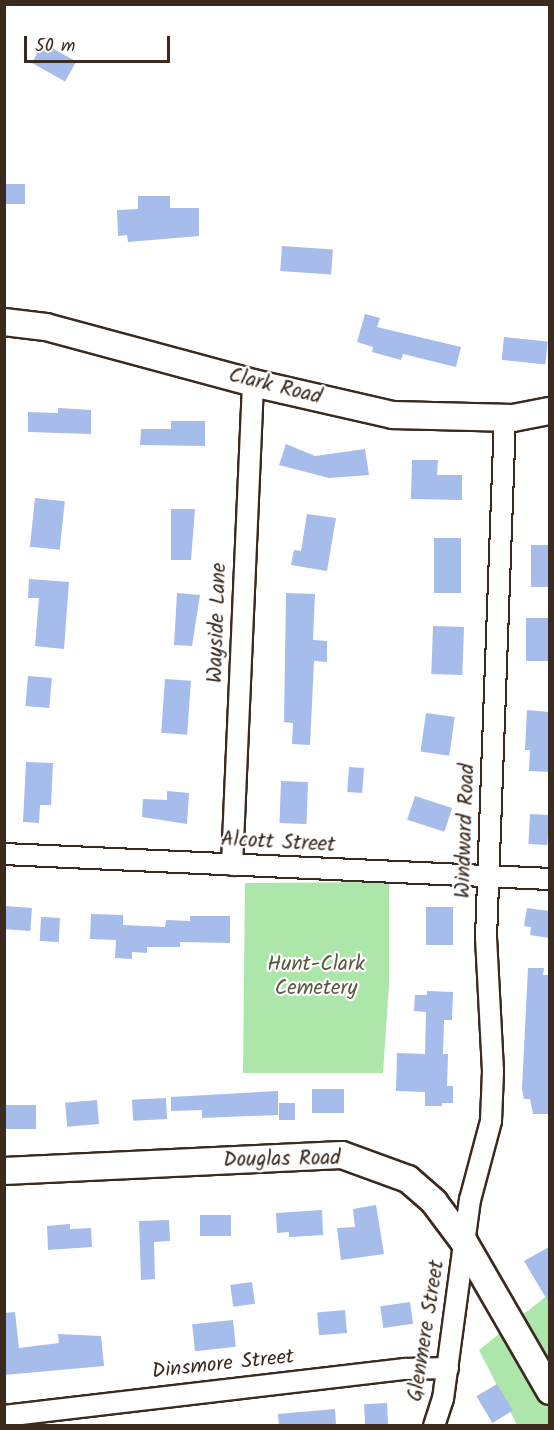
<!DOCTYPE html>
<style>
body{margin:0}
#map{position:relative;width:554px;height:1430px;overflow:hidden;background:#fff;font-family:Kalam,sans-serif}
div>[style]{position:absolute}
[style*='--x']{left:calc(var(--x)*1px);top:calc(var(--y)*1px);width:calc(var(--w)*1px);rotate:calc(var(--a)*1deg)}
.green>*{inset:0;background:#ace6aa}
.building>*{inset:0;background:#a6bcea;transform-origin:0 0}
.roads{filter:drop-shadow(2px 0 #3b2a1e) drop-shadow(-2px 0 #3b2a1e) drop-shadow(0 2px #3b2a1e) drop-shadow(0 -2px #3b2a1e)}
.minor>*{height:20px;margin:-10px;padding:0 10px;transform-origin:10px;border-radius:10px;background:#fff}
.tertiary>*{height:26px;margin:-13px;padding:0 13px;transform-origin:13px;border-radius:13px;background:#fff}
span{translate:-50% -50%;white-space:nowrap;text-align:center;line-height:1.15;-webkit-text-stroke:4.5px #fff;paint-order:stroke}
.street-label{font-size:21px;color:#3b2a1e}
.park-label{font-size:21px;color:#575941}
.frame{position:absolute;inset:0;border:6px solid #3b2a1e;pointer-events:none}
.scale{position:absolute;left:24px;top:36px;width:146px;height:27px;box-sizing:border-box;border:3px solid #3b2a1e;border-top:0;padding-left:8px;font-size:18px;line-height:21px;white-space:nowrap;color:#3b2a1e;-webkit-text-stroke:4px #fff;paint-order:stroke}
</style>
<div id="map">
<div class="green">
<div style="clip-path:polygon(389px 882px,389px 986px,383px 1073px,243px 1073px,245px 883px)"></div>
<div style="clip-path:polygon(549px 1294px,549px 1425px,517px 1425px,479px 1350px)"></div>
</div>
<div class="building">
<div style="left:43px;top:43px;width:38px;height:23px;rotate:29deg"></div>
<div style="left:4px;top:184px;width:21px;height:20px"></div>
<div style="clip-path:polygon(138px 196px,170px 196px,170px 208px,199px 208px,199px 236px,128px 242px,127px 235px,118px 236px,117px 210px,138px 209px)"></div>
<div style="left:282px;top:246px;width:51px;height:25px;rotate:4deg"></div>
<div style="clip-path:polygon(365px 314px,380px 318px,377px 327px,461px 347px,456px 367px,403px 354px,401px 360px,372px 352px,373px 347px,357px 342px)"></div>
<div style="left:504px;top:337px;width:44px;height:23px;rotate:6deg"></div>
<div style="clip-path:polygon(58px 408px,91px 410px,91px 434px,28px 432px,28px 412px,58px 413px)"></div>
<div style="clip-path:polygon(171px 421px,205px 421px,205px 446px,140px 445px,141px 429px,171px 429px)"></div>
<div style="clip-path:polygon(286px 444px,315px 456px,365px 449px,369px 475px,329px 478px,279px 465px)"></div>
<div style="clip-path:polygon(412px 460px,438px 460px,437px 475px,462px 475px,462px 500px,411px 499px)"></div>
<div style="left:35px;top:498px;width:30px;height:49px;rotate:6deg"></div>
<div style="clip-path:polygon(171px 509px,195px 509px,191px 560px,171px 560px)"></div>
<div style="clip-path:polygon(307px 514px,336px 518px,327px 571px,291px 565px,294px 550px,301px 551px)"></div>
<div style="left:434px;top:538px;width:27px;height:55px"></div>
<div style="left:531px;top:545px;width:18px;height:42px"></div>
<div style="clip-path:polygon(29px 579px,69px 582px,64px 649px,35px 646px,39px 598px,28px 598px)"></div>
<div style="clip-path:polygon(177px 593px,200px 595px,192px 646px,174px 645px)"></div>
<div style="clip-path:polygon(286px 593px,315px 594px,313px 640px,327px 641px,327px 662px,314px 661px,310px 745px,292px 744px,293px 723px,284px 722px)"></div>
<div style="left:526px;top:618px;width:23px;height:43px"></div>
<div style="left:433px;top:626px;width:31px;height:48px;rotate:2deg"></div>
<div style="left:28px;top:676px;width:24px;height:30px;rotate:5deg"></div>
<div style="left:165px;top:679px;width:26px;height:54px;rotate:4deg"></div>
<div style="clip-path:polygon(527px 710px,549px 712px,549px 772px,529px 771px,530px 750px,525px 750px)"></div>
<div style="left:426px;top:713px;width:29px;height:39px;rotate:8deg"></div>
<div style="clip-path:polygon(26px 762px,53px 763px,51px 805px,40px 805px,39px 823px,23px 822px)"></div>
<div style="left:349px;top:767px;width:15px;height:25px;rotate:4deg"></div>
<div style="left:281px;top:781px;width:27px;height:42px;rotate:2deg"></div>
<div style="clip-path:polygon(167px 791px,189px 793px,187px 824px,142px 817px,143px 799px,167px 800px)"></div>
<div style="left:415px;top:796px;width:39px;height:25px;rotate:18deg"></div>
<div style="left:530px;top:814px;width:19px;height:30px;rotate:3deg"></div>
<div style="left:4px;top:906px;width:28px;height:23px;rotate:4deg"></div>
<div style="left:426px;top:907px;width:27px;height:38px"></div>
<div style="clip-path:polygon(527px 908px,549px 911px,549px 938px,530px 935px,531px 927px,524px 926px)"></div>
<div style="clip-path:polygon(91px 914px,123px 915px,123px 925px,165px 927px,166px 920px,190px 921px,190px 916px,230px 916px,230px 943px,180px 942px,180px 947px,147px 947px,147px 953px,132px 952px,132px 959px,115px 958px,116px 940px,90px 939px)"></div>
<div style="left:41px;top:917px;width:19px;height:24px;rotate:3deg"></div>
<div style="clip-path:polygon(528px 968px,544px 968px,543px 975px,549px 975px,549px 1114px,533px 1114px,530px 1099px,524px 1099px,522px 1089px)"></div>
<div style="clip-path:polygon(427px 991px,453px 992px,452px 1020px,444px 1020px,443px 1054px,448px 1054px,447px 1086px,453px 1086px,453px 1103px,442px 1103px,442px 1106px,425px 1106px,425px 1092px,396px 1091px,397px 1053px,425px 1054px,426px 1012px,414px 1011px,415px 995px,427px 995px)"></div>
<div style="left:344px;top:1089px;width:24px;height:32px;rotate:90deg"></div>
<div style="clip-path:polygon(278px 1091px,278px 1115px,202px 1118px,202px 1110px,171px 1111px,171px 1097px)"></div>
<div style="left:166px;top:1098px;width:21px;height:34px;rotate:87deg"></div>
<div style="left:97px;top:1100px;width:24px;height:32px;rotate:85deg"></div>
<div style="left:279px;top:1103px;width:16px;height:17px"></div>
<div style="left:36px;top:1105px;width:24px;height:32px;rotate:90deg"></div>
<div style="clip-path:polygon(376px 1205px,384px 1254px,341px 1260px,337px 1228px,355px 1227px,353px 1209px)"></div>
<div style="clip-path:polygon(322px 1210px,323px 1235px,289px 1237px,289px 1232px,277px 1233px,276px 1213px)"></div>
<div style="left:200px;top:1215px;width:31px;height:21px"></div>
<div style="clip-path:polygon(169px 1220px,170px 1241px,154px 1242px,155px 1279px,141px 1280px,139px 1221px)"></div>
<div style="clip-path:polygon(70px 1224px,70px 1229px,91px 1228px,92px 1247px,48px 1250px,47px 1226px)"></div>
<div style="clip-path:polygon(549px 1247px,549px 1303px,524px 1261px)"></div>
<div style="left:252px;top:1282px;width:22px;height:22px;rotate:82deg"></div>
<div style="left:410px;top:1302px;width:22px;height:30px;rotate:82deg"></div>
<div style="left:345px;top:1310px;width:23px;height:28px;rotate:85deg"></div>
<div style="clip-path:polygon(15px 1312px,19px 1348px,59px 1343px,58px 1334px,101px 1336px,104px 1366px,4px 1375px,4px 1313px)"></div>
<div style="left:233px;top:1320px;width:27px;height:41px;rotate:84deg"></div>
<div style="left:497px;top:1384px;width:31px;height:24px;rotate:59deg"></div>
<div style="left:387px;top:1403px;width:22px;height:23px;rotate:87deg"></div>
<div style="clip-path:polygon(335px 1409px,336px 1425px,279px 1425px,278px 1414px)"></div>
</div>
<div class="roads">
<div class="minor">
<div style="--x:4;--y:854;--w:547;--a:2.62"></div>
<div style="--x:232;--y:865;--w:482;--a:-87.5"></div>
<div style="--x:4;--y:1416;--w:404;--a:-6.7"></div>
<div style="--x:405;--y:1369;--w:43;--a:-1.3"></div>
<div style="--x:434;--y:1426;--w:28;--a:-72"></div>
<div style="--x:443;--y:1399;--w:201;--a:-82.3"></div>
<div style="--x:470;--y:1200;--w:82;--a:-75.1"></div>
<div style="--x:491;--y:1121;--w:50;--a:-87.7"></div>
<div style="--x:493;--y:1071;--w:133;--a:-93"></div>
<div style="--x:486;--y:938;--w:521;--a:-87.91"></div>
</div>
<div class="tertiary">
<div style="--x:4;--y:322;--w:42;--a:6.8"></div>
<div style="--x:46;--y:327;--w:214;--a:15.1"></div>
<div style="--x:253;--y:383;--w:144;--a:12.9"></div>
<div style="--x:393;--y:415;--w:120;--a:1.4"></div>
<div style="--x:513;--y:418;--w:38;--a:-11"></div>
<div style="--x:4;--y:1171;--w:338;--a:-2.7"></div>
<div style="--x:342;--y:1155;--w:70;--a:20"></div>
<div style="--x:408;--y:1179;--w:35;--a:41"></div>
<div style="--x:434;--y:1202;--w:50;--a:53.1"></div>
<div style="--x:464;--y:1242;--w:172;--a:60"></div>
</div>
</div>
<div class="street-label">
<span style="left:275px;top:387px;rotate:14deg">Clark Road</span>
<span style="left:218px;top:623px;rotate:-88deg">Wayside Lane</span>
<span style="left:466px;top:831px;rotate:-88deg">Windward Road</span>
<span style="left:278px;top:843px;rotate:3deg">Alcott Street</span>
<span style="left:282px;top:1160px;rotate:-1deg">Douglas Road</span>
<span style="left:427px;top:1331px;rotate:-81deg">Glenmere Street</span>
<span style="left:223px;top:1365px;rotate:-6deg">Dinsmore Street</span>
</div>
<div class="park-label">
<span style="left:316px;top:977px">Hunt-Clark<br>Cemetery</span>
</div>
<div class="frame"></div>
<div class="scale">50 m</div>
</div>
